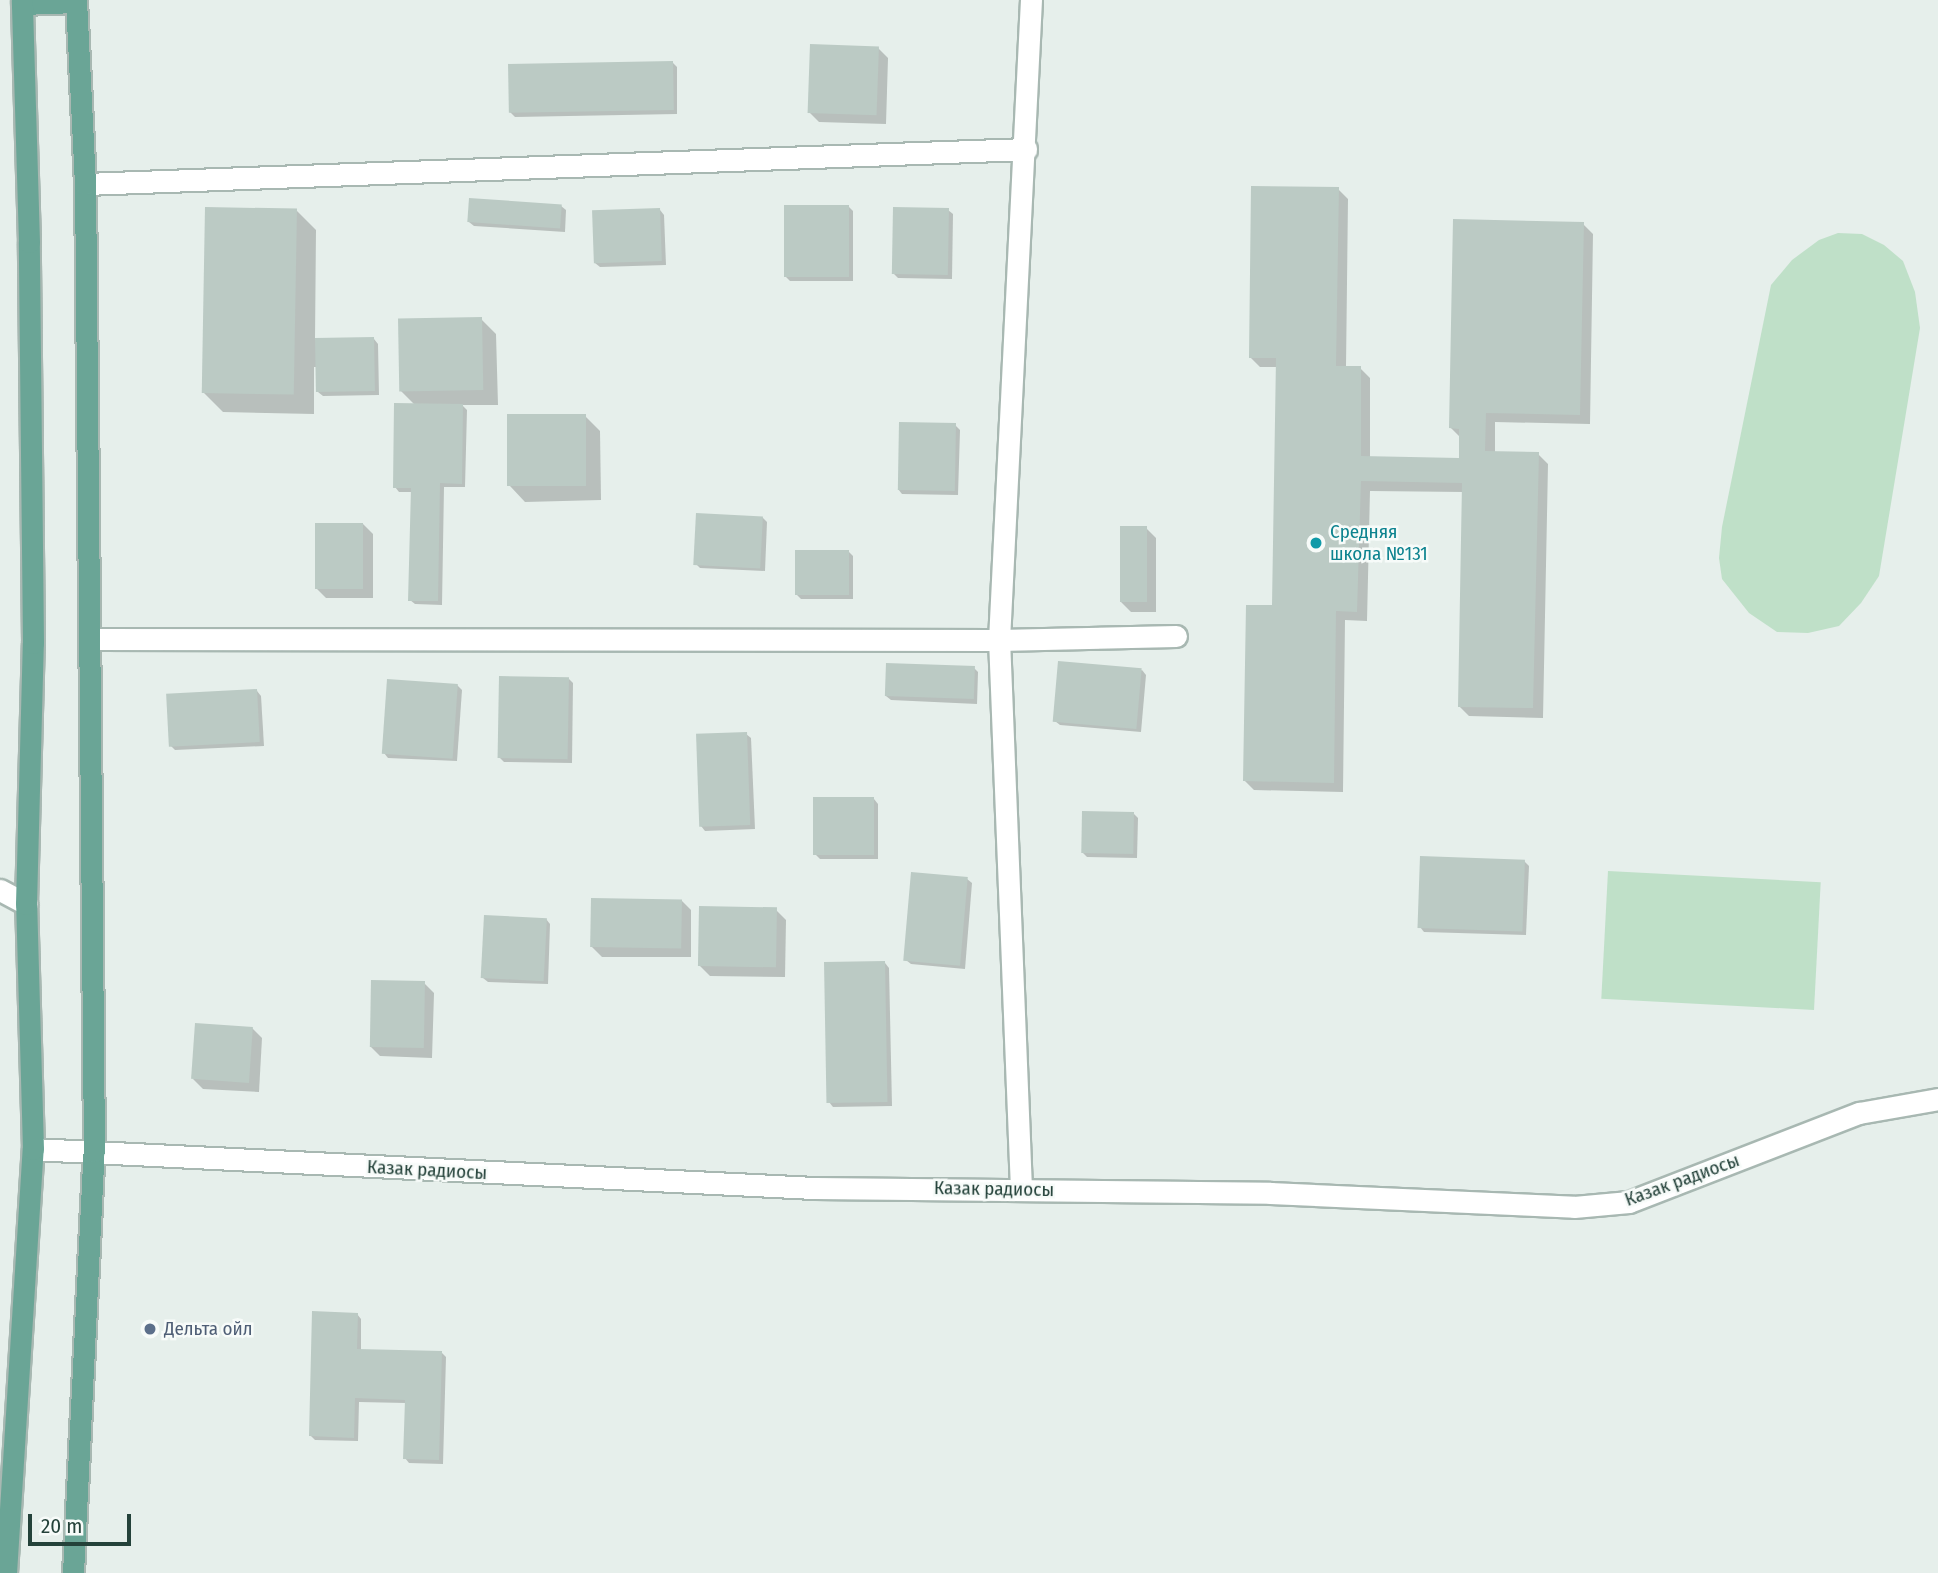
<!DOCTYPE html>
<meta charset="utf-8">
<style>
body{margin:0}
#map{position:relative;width:1938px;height:1573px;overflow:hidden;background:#e6efeb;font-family:"Fira Sans Condensed",sans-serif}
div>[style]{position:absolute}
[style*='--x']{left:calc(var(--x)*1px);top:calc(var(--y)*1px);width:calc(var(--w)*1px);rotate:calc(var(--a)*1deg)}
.green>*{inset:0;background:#bfe0c8;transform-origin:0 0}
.shadow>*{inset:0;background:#0003}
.building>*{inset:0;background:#bbcac4;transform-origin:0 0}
.roads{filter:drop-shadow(2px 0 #a8b8b2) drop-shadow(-2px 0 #a8b8b2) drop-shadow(0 2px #a8b8b2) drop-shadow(0 -2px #a8b8b2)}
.minor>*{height:21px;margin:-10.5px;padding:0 10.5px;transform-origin:10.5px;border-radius:10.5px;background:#fff}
.major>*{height:21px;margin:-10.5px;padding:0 10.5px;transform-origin:10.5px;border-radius:10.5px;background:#6aa596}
.dots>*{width:19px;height:19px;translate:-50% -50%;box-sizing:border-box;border:4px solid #f7fbf9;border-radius:50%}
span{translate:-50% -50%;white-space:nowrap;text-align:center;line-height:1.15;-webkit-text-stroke:5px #f7fbf9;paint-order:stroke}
.culture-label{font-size:19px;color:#0d838f}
.left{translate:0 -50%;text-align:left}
.street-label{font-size:19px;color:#24423a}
.service-label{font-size:19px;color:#4e5e75}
.scale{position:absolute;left:28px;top:1514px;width:103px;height:32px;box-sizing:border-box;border:4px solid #24423a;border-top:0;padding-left:9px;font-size:21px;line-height:24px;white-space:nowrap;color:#24423a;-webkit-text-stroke:5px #f7fbf9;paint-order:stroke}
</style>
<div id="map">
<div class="green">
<div style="clip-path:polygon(1838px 233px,1862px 234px,1884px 245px,1903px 261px,1915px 292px,1920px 328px,1879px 576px,1861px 603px,1839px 626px,1808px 633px,1777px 632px,1749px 613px,1722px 579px,1719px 558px,1722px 527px,1771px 285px,1792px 260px,1819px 240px)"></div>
<div style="left:1608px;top:871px;width:213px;height:128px;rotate:3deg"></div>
</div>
<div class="shadow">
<div style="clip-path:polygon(878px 48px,888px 58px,886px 124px,819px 122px,809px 112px)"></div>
<div style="clip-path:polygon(672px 62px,677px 67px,677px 114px,515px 117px,510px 112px)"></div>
<div style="clip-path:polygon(1338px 189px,1348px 199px,1346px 368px,1360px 368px,1370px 378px,1370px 458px,1461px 460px,1461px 438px,1450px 427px,1583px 224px,1593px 234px,1590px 424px,1495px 422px,1495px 453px,1538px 454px,1548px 464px,1543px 718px,1469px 716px,1459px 706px,1464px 492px,1370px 491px,1367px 621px,1345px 620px,1343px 792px,1254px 790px,1244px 780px,1274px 607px,1277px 367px,1260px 367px,1250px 357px)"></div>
<div style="clip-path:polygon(561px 206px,566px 210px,565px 232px,474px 226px,469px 222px)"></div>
<div style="clip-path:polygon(849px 207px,853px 211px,853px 281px,790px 281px,785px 276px)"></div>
<div style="clip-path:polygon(296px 210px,316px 230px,315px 340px,374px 339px,378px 344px,379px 395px,323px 396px,318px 392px,317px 367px,314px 367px,314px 414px,223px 412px,203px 392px)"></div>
<div style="clip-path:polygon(660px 210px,664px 215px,666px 265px,600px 267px,595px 263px)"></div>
<div style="clip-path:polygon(948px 210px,953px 214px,952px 279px,898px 278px,894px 274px)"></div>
<div style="clip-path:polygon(481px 319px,496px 334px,498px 405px,462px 405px,467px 410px,465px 487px,444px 487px,442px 605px,415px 604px,410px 600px,412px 492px,399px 492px,395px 487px,415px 405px,401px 391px)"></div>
<div style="clip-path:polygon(585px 416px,600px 431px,601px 500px,525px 502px,510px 486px)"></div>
<div style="clip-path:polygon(955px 425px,960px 430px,958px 495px,902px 494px,898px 489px)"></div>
<div style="clip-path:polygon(762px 517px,767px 522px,765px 571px,700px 568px,696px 564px)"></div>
<div style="clip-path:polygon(363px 524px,373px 534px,373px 598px,326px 598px,316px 588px)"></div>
<div style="clip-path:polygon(1146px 528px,1156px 538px,1156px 612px,1131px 612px,1121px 602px)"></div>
<div style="clip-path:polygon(849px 552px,853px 556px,853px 599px,801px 599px,797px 595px)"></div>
<div style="clip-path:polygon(974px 668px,978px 672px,977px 704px,891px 700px,886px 696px)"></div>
<div style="clip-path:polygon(1142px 670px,1146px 675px,1141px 732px,1060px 725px,1055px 721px)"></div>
<div style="clip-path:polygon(569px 679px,573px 683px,572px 763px,504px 762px,499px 757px)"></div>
<div style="clip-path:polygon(457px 685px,462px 690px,457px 761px,388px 758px,384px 753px)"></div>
<div style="clip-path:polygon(257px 691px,261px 696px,264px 746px,175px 750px,170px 745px)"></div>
<div style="clip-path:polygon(746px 734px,751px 738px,755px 829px,705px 831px,701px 826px)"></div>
<div style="clip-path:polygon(874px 799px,878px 804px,878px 859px,820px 859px,815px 854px)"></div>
<div style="clip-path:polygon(1134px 814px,1138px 818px,1137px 858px,1087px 857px,1083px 853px)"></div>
<div style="clip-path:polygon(1524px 861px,1529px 866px,1526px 935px,1424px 932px,1420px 927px)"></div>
<div style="clip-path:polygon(967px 879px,972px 883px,965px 969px,911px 964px,906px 960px)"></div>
<div style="clip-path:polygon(681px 900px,691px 910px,691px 957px,602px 957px,592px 947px)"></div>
<div style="clip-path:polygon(776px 910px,786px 920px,785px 977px,710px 976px,700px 966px)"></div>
<div style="clip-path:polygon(546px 919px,550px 924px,548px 984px,488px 982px,483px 978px)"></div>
<div style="clip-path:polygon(885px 963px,889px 968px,892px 1106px,833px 1107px,829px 1102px)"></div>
<div style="clip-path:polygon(424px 983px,434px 993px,432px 1058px,380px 1056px,370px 1046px)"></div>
<div style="clip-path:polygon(252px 1028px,262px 1038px,259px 1092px,203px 1089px,193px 1079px)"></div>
<div style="clip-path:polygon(357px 1314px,361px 1319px,361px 1351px,442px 1353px,446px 1357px,443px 1464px,409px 1463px,405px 1458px,406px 1403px,359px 1402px,358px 1441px,315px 1440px,311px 1436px)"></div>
</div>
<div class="building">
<div style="left:810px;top:44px;width:69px;height:69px;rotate:2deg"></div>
<div style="left:673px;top:61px;width:49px;height:165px;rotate:89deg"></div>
<div style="clip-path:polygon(1251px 186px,1339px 187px,1336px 366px,1361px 366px,1361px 456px,1459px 458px,1459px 429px,1449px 428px,1453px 219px,1584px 222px,1580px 415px,1486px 413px,1485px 451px,1539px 452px,1533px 708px,1458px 707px,1462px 483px,1361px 481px,1357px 612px,1336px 611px,1334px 783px,1243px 781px,1246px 605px,1272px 605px,1276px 358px,1249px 358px)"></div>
<div style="left:469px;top:198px;width:93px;height:24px;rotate:4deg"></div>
<div style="left:784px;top:205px;width:65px;height:72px"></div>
<div style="left:205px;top:207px;width:92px;height:186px;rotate:1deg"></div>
<div style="left:893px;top:207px;width:56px;height:67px;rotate:1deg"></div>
<div style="left:660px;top:208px;width:53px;height:68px;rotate:88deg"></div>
<div style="left:482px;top:317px;width:73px;height:84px;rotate:89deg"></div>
<div style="left:374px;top:337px;width:54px;height:59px;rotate:89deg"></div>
<div style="clip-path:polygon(394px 403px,463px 404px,462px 484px,440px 483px,438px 601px,408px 601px,411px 488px,393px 488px)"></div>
<div style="left:586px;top:414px;width:72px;height:79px;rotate:90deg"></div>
<div style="left:899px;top:422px;width:57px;height:68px;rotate:1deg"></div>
<div style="left:696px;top:513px;width:67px;height:52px;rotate:3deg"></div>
<div style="left:315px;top:523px;width:48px;height:66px"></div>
<div style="left:1120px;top:526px;width:27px;height:76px"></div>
<div style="left:795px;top:550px;width:54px;height:45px"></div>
<div style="left:1058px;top:661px;width:84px;height:61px;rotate:5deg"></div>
<div style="left:886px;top:663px;width:89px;height:33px;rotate:2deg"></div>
<div style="left:499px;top:676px;width:70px;height:82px;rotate:1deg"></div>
<div style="left:387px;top:679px;width:71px;height:75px;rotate:4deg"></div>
<div style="left:257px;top:689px;width:53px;height:91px;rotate:87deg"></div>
<div style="left:747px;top:732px;width:93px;height:51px;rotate:88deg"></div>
<div style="left:813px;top:797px;width:61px;height:58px"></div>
<div style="left:1082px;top:811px;width:52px;height:42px;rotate:1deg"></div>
<div style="left:1420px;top:856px;width:105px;height:72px;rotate:2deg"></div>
<div style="left:911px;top:872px;width:57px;height:89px;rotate:5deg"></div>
<div style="left:591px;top:898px;width:91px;height:49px;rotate:1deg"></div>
<div style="left:699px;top:906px;width:78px;height:60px;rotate:1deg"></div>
<div style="left:484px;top:915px;width:63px;height:63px;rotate:3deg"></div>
<div style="left:885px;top:961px;width:141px;height:61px;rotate:89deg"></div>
<div style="left:371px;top:980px;width:54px;height:67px;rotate:1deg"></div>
<div style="left:195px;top:1023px;width:58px;height:56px;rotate:4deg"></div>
<div style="clip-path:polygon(312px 1311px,358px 1313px,357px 1349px,442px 1351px,439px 1460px,403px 1459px,405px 1400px,355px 1398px,354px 1438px,309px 1436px)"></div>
</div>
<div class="roads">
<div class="minor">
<div style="--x:85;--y:184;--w:942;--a:-2.13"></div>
<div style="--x:89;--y:639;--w:910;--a:0.06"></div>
<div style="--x:999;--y:640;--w:177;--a:-1.3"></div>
<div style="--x:0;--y:890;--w:30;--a:28"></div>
<div style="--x:33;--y:1149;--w:783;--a:2.86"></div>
<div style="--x:815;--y:1188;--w:455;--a:0.6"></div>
<div style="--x:1270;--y:1193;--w:304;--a:2.6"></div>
<div style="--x:1574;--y:1207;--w:55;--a:-5.2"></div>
<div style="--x:1629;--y:1202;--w:247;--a:-21.2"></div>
<div style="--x:1859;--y:1113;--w:80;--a:-10"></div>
<div style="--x:1021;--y:1189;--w:549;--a:-92.29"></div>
<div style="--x:999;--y:640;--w:641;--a:-87.14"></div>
</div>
<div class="major">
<div style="--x:22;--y:4;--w:54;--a:-2.1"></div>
<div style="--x:6;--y:1573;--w:425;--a:-86.4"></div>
<div style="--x:33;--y:1149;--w:245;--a:-91.6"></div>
<div style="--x:26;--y:904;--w:261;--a:-88.5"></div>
<div style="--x:33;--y:643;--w:401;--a:-90.6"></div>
<div style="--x:29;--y:242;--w:242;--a:-91.7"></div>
<div style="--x:73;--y:1573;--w:423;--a:-87.2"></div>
<div style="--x:94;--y:1151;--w:967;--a:-90.53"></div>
<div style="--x:85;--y:184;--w:184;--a:-92.8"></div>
</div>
</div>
<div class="dots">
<div style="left:1316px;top:543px;background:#0f9aa8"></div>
<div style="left:150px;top:1329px;background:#5c6f8a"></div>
</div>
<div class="culture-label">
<span class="left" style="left:1330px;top:543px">Средняя<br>школа №131</span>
</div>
<div class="street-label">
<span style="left:427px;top:1170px;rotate:3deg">Казак радиосы</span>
<span style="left:1682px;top:1180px;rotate:-20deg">Казак радиосы</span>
<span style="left:994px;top:1189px;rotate:1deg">Казак радиосы</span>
</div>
<div class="service-label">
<span class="left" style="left:164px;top:1329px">Дельта ойл</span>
</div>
<div class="scale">20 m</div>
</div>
